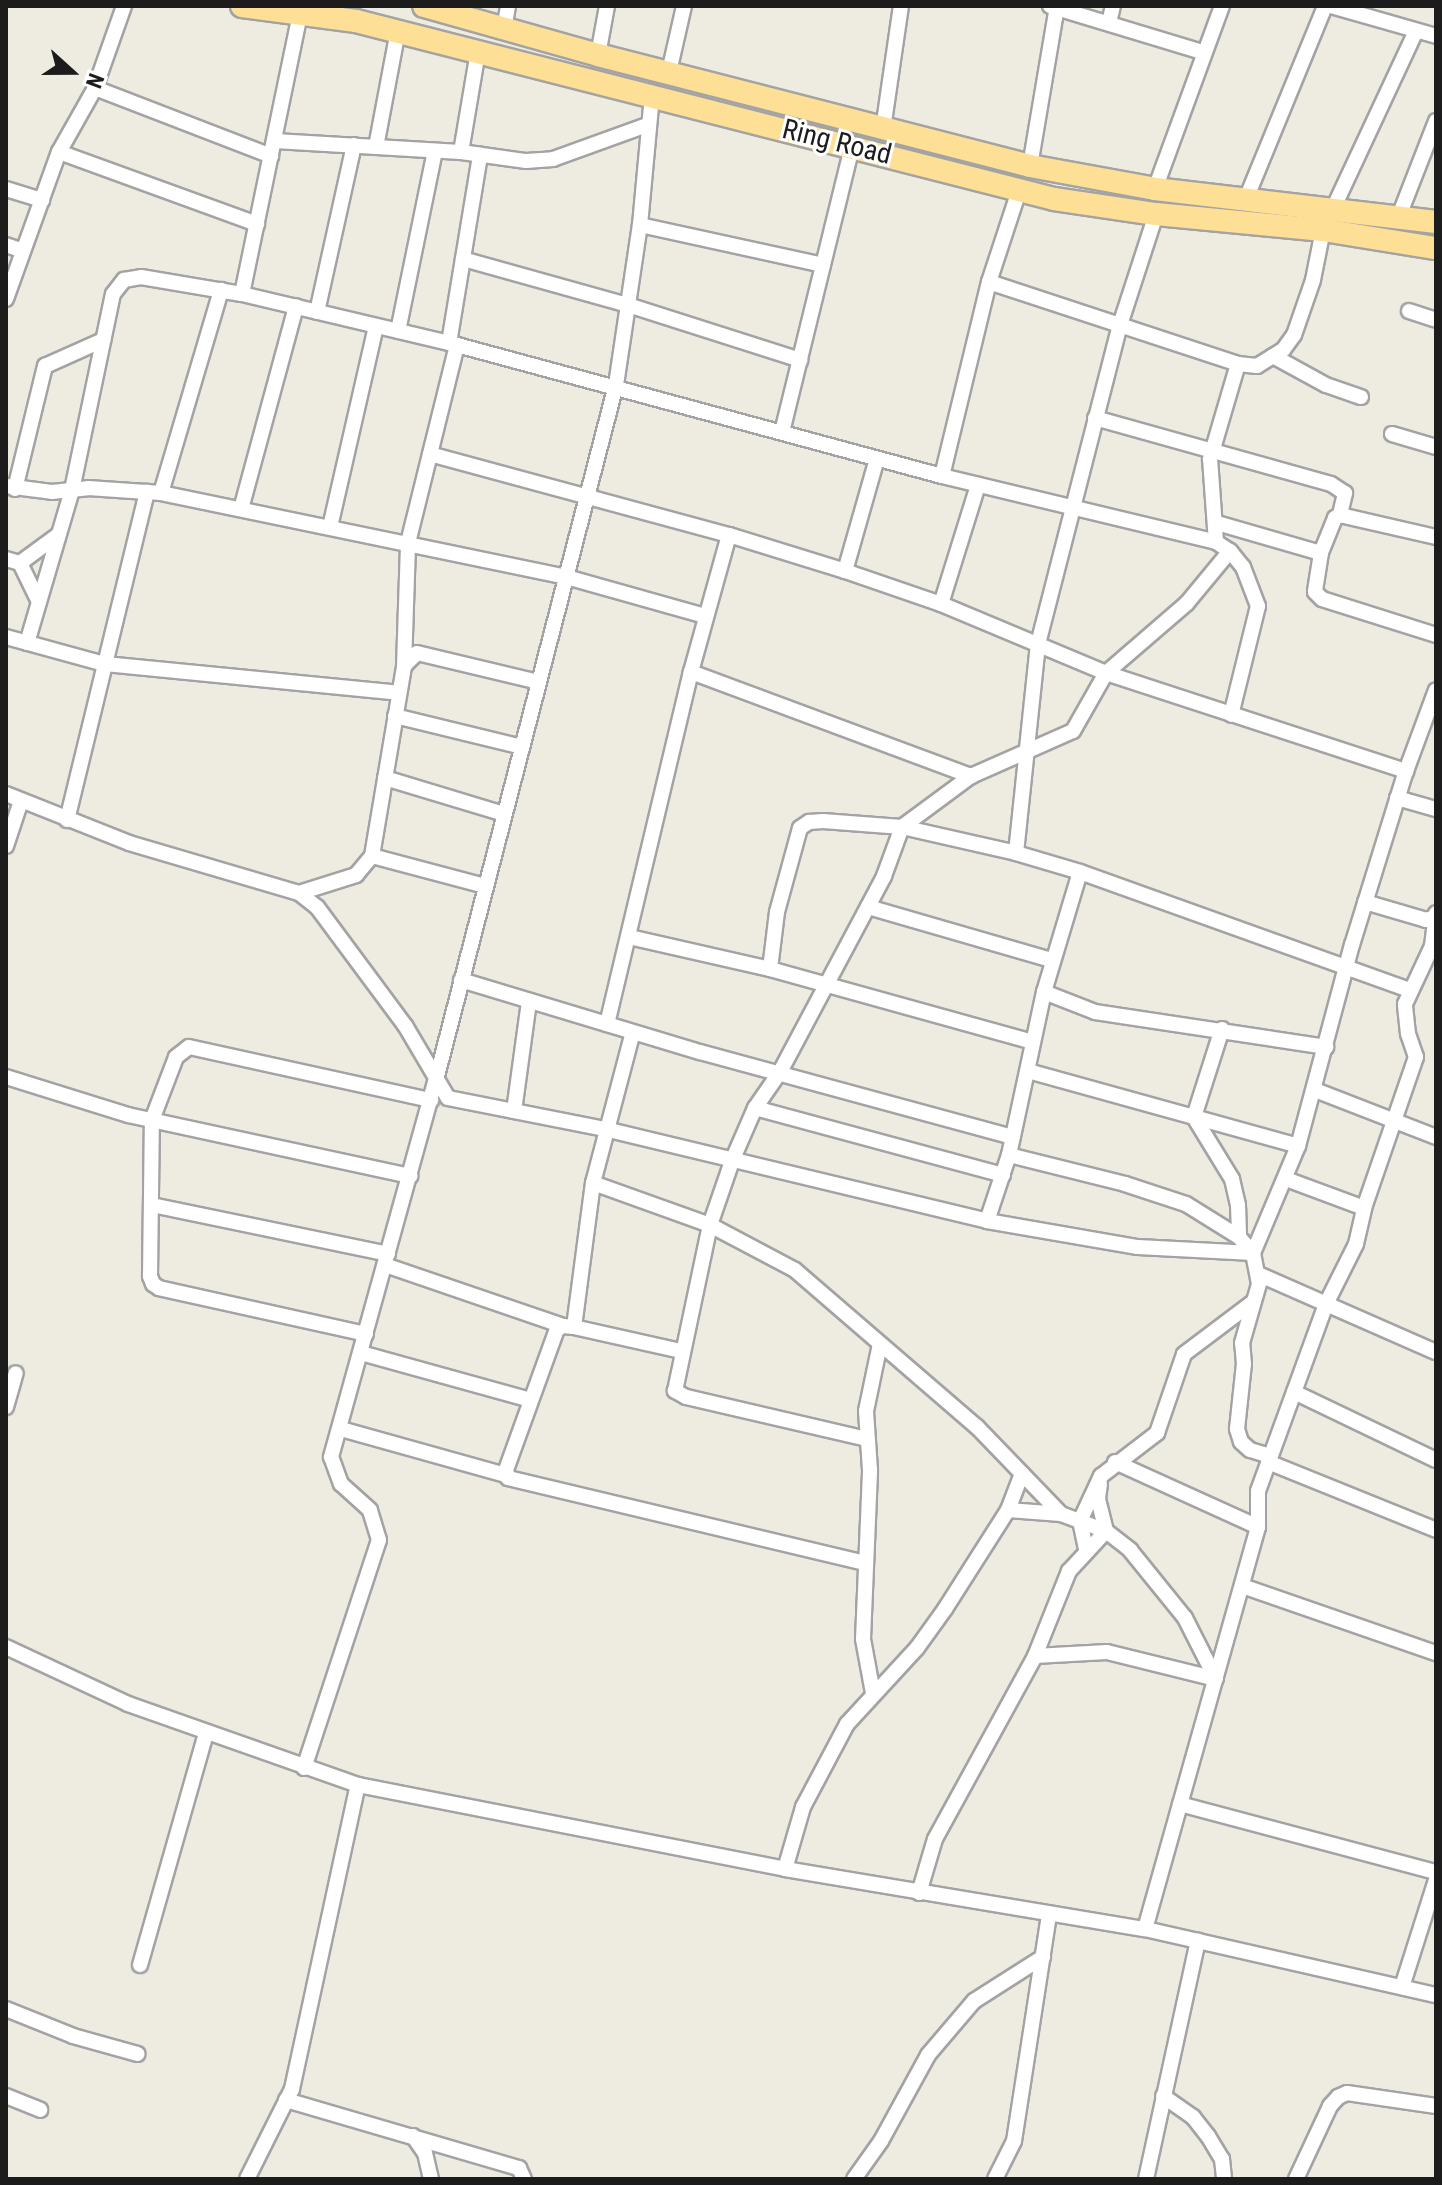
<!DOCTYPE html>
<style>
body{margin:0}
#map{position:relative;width:1442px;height:2185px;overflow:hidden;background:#eeebe1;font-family:"Roboto Condensed",sans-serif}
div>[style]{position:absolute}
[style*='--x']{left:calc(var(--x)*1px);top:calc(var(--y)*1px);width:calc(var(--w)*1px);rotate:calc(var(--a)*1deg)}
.roads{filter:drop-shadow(2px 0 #a3a3a3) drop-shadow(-2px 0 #a3a3a3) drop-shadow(0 2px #a3a3a3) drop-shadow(0 -2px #a3a3a3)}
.street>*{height:14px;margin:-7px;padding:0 7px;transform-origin:7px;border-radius:7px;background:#fff}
.primary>*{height:22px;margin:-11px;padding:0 11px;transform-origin:11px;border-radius:11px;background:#fedf96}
span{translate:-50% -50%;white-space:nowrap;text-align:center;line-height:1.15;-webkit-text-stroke:6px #fff;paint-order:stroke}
.street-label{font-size:28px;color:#1c1c1c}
.frame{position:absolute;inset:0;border:8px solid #1c1c1c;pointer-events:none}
.north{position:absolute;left:32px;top:32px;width:80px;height:80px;-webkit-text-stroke:6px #fff;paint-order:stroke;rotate:111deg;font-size:22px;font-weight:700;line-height:32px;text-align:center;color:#1c1c1c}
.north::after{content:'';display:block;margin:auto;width:28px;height:36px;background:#1c1c1c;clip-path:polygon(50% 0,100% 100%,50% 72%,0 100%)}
</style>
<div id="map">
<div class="roads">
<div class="street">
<div style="--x:1050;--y:6;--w:159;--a:16.8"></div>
<div style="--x:1331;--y:6;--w:109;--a:15.9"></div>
<div style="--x:1109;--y:23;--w:17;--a:-77"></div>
<div style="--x:504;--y:29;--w:23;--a:-80"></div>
<div style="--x:598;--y:55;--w:50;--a:-79.6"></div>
<div style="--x:669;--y:72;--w:68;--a:-77.2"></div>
<div style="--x:95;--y:88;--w:189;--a:21.1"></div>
<div style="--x:883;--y:129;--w:124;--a:-81.7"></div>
<div style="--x:275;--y:141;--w:186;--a:3.4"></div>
<div style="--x:461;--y:152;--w:66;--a:7.9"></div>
<div style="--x:526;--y:161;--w:27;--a:-4"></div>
<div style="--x:553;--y:159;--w:100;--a:-19.9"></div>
<div style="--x:376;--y:147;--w:118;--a:-79.3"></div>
<div style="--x:59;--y:152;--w:211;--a:20"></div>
<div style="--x:461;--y:152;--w:101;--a:-80.4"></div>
<div style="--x:1030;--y:166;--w:161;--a:-80.4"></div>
<div style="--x:6;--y:189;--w:38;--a:17"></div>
<div style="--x:1155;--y:189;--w:195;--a:-69.9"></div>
<div style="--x:1246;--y:199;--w:209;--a:-67.7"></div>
<div style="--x:1333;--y:209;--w:196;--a:-65"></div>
<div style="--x:1399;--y:216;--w:102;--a:-68.7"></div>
<div style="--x:640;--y:225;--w:187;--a:12.3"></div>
<div style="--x:6;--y:245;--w:18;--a:19"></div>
<div style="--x:463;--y:259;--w:171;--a:15.6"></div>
<div style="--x:628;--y:305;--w:181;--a:17.7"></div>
<div style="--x:989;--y:282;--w:262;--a:18.2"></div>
<div style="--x:1238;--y:364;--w:19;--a:6"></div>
<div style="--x:1257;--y:366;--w:31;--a:-32"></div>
<div style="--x:1283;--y:350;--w:19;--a:-54"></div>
<div style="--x:1294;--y:335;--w:58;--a:-70.9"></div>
<div style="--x:1313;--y:280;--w:51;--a:-78.7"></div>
<div style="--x:242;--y:294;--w:287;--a:-78.3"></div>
<div style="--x:6;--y:299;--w:156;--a:-70.2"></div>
<div style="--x:59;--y:152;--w:73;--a:-60.6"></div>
<div style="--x:95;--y:88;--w:87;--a:-70.5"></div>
<div style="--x:1409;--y:311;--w:28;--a:18"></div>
<div style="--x:317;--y:312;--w:171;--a:-77.5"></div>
<div style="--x:398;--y:331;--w:184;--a:-78.4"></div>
<div style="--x:449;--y:343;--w:191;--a:-80.6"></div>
<div style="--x:1273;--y:356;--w:60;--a:28.7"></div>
<div style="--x:1326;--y:385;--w:37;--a:19"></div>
<div style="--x:1095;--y:418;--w:245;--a:15.6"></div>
<div style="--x:1331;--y:484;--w:17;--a:33"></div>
<div style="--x:1345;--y:493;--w:23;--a:103"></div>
<div style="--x:782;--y:432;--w:294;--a:-76.2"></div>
<div style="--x:1392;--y:434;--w:46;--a:16.5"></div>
<div style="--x:430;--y:454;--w:310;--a:15.2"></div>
<div style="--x:729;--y:535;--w:121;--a:17.2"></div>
<div style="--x:845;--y:571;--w:102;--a:19"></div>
<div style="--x:941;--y:604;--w:179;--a:22.7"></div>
<div style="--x:1106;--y:673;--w:316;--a:18.1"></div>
<div style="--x:942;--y:476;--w:200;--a:-76.4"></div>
<div style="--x:989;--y:282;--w:96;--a:-71.8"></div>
<div style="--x:6;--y:486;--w:46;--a:7.4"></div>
<div style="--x:52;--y:492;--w:36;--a:-6"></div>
<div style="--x:88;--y:488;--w:73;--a:3.9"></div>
<div style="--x:161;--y:493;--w:414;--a:11.7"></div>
<div style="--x:566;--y:577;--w:144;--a:15.7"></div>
<div style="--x:15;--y:489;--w:127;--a:-76.3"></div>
<div style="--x:45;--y:366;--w:64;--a:-24.1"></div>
<div style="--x:161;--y:493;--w:212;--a:-73.5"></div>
<div style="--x:241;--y:509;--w:210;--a:-74.8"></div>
<div style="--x:1217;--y:523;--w:108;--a:16.1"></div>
<div style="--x:330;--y:527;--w:206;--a:-77.1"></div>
<div style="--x:1436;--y:537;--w:98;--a:-167.1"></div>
<div style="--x:1340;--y:515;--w:6;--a:149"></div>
<div style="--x:1335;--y:518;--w:38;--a:112"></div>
<div style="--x:1321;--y:553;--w:39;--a:99"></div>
<div style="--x:1315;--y:592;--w:10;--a:45"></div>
<div style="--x:1322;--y:599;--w:120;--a:17.5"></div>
<div style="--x:1216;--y:542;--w:83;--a:-94.1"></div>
<div style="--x:1210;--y:459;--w:99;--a:-73.6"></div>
<div style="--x:6;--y:559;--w:15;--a:16"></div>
<div style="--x:20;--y:563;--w:43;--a:64"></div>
<div style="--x:20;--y:563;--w:47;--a:-36.4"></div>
<div style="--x:845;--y:571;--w:116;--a:-74.1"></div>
<div style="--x:941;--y:604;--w:125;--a:-72.7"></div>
<div style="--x:6;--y:637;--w:103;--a:15.3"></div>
<div style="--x:105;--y:664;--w:295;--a:5.6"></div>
<div style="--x:27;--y:643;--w:159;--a:-73.6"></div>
<div style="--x:72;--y:490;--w:200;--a:-78.2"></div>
<div style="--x:113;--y:294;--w:18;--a:-52"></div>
<div style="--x:124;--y:280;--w:17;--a:-10"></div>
<div style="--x:141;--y:277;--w:102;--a:9.6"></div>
<div style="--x:242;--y:294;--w:221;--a:13.3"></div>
<div style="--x:457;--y:345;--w:502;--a:15.12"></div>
<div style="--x:942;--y:476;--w:282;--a:13.5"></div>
<div style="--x:1216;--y:542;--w:17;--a:33"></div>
<div style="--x:1230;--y:551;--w:21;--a:51"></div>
<div style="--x:1243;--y:567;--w:42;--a:69"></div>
<div style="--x:1258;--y:606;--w:112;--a:103.9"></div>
<div style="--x:404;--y:666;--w:18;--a:-45"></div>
<div style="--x:417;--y:653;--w:125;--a:13.4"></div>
<div style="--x:691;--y:672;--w:299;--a:20.4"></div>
<div style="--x:395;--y:716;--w:131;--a:13.7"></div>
<div style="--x:385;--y:778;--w:124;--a:16.8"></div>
<div style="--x:6;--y:794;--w:132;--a:21.7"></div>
<div style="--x:129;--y:843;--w:177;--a:16.4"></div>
<div style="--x:299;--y:893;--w:23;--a:38"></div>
<div style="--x:317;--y:907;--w:149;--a:53.4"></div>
<div style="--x:406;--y:1027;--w:82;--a:59.4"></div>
<div style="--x:448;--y:1098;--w:160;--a:11.2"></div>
<div style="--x:605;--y:1129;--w:393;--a:13.5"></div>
<div style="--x:987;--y:1221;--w:153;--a:9.8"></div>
<div style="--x:1138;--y:1247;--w:115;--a:3"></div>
<div style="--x:1397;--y:798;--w:41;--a:15.8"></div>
<div style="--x:67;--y:820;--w:338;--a:-76.3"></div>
<div style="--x:6;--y:846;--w:47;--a:-71.6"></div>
<div style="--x:1016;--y:853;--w:210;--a:-84"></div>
<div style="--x:1038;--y:644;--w:329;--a:-75.6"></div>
<div style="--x:1120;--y:325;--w:117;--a:-72"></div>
<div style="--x:372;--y:856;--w:117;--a:14.9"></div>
<div style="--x:299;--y:893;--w:60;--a:-17.5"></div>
<div style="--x:356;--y:875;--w:25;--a:-50"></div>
<div style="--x:372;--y:856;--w:193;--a:-80.4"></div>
<div style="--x:404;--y:666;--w:123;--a:-88.1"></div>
<div style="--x:408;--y:543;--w:204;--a:-76.1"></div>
<div style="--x:1365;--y:902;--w:64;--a:16.4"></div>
<div style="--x:1426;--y:920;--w:9;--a:-18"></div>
<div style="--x:868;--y:907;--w:191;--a:16.1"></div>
<div style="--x:629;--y:937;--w:145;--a:12.8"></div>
<div style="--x:461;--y:980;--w:250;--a:16.8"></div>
<div style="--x:700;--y:1052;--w:324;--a:15.2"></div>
<div style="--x:1044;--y:992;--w:55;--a:21.4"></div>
<div style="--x:1095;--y:1012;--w:234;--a:8.6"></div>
<div style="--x:607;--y:1024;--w:362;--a:-76.6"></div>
<div style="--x:691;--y:672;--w:142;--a:-74.5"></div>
<div style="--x:1222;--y:1029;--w:92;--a:107.7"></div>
<div style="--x:1194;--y:1117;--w:73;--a:58.5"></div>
<div style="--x:1232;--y:1179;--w:27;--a:77"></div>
<div style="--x:1238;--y:1205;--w:32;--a:88"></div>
<div style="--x:1033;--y:1042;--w:273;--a:-164.5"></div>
<div style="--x:770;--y:969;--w:57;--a:-83"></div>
<div style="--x:777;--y:912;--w:87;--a:-74.7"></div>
<div style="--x:800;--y:828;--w:11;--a:-34"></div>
<div style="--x:809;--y:822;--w:14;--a:-4"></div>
<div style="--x:823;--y:821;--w:79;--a:4.3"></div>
<div style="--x:902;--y:827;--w:117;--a:12.8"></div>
<div style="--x:1016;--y:853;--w:67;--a:16.5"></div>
<div style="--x:1080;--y:872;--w:350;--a:19.7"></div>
<div style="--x:1028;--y:1071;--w:280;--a:15.5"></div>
<div style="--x:6;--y:1077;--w:128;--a:17.3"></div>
<div style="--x:128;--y:1115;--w:289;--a:12.2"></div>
<div style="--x:1315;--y:1090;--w:130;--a:21.2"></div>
<div style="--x:755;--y:1108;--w:257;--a:15.1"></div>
<div style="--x:514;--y:1111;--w:111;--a:-82.2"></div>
<div style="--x:1009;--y:1155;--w:120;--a:14"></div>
<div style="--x:1125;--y:1184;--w:64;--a:18.2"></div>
<div style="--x:1186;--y:1204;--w:62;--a:31.9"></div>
<div style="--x:1239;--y:1237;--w:21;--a:49"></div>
<div style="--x:1286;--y:1179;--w:83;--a:20.4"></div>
<div style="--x:593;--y:1183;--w:124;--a:19.7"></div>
<div style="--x:710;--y:1225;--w:96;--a:27.9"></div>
<div style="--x:795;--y:1270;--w:240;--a:40.8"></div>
<div style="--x:977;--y:1427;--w:121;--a:46"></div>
<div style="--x:152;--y:1205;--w:241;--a:11.7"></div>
<div style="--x:987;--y:1221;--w:70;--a:-71.6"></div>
<div style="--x:1009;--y:1155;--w:167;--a:-77.9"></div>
<div style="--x:1044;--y:992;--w:125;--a:-73.3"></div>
<div style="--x:385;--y:1265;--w:188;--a:18.9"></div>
<div style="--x:1258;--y:1274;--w:194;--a:23.7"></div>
<div style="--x:574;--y:1327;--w:145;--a:-82.5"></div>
<div style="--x:593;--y:1183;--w:156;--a:-75.2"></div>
<div style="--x:366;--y:1334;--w:212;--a:-167.5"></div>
<div style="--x:159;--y:1288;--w:7;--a:-146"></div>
<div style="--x:153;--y:1284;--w:9;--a:-111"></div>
<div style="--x:150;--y:1276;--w:156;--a:-89.3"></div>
<div style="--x:152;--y:1120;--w:67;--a:-69.1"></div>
<div style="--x:176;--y:1057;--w:16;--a:-38"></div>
<div style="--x:189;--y:1047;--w:248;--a:12.4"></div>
<div style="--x:681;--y:1351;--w:110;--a:-167.4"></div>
<div style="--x:574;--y:1327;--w:11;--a:-175"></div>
<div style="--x:563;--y:1326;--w:7;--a:153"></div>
<div style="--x:557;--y:1329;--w:150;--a:109.9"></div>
<div style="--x:506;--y:1470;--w:8;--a:76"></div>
<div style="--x:508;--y:1478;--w:367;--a:13.4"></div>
<div style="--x:361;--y:1353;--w:176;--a:15.5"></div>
<div style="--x:1294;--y:1392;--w:157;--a:25.6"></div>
<div style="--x:6;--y:1407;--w:35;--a:-74"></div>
<div style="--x:341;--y:1429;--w:171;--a:15.6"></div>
<div style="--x:867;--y:1439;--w:186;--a:-166.9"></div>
<div style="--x:686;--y:1397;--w:13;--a:-151"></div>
<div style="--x:675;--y:1391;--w:170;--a:-78.1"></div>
<div style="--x:710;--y:1225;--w:68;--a:-71"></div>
<div style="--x:732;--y:1161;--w:58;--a:-66.5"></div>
<div style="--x:755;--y:1108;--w:44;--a:-55.2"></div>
<div style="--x:780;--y:1072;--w:222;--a:-62"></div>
<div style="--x:884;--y:876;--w:52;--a:-69.8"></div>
<div style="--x:902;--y:827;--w:86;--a:-36.5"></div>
<div style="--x:971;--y:776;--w:111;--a:-23.8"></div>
<div style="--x:1073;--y:731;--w:67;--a:-60.4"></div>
<div style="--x:1106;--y:673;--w:107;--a:-40.8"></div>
<div style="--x:1187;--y:603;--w:67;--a:-50.4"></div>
<div style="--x:1270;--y:1456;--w:21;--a:-163"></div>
<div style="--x:1250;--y:1450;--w:12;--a:-138"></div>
<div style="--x:1241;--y:1442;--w:14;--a:-107"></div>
<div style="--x:1237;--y:1429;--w:65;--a:-83.9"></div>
<div style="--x:1244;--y:1364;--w:21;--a:-95"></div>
<div style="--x:1242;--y:1343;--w:61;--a:-73.9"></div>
<div style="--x:1259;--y:1284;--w:32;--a:-101"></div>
<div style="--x:1253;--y:1253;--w:116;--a:-67.2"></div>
<div style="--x:1298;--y:1146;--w:208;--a:-75"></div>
<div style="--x:1352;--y:945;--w:182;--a:-72.8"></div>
<div style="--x:1406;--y:771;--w:86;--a:-69.7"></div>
<div style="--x:1115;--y:1462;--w:157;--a:24.4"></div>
<div style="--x:1268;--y:1462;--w:181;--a:22"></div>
<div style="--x:1100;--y:1484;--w:15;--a:98"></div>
<div style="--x:1098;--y:1499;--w:33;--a:76"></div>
<div style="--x:1008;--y:1510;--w:53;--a:4.3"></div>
<div style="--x:1061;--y:1514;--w:48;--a:20.7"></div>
<div style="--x:1106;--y:1531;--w:31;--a:38"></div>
<div style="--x:1130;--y:1550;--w:87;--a:51"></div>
<div style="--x:1185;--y:1618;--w:68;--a:63.1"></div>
<div style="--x:1086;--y:1549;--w:29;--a:-102"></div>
<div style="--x:1080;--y:1521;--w:50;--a:-65"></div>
<div style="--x:1101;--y:1476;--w:71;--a:-37.5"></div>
<div style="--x:1157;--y:1433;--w:83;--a:-71.1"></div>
<div style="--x:1184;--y:1354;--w:86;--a:-37"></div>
<div style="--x:1242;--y:1586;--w:205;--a:19.1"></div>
<div style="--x:6;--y:1647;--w:135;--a:25"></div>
<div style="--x:128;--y:1704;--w:244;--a:19.4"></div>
<div style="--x:358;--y:1785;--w:435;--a:11.1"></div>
<div style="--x:785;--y:1869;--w:365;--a:9.5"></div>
<div style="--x:1145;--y:1929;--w:298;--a:12.8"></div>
<div style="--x:1035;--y:1656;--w:72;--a:-3.2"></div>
<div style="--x:1107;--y:1652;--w:112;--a:13.9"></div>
<div style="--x:873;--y:1693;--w:55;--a:-100.5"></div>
<div style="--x:863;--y:1639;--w:169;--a:-87.6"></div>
<div style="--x:870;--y:1470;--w:59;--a:-93.9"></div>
<div style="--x:866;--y:1411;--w:68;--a:-78.2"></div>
<div style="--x:304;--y:1768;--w:240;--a:-71.8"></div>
<div style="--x:379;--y:1540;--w:31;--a:-107"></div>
<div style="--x:370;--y:1510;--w:39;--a:-138"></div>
<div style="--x:341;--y:1484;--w:29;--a:-110"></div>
<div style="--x:331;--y:1457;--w:395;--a:-74.5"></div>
<div style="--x:437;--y:1076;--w:714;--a:-75.48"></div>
<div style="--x:616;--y:385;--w:162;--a:-81.5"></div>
<div style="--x:640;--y:225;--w:130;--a:-84.7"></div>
<div style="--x:1180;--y:1804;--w:265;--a:14.9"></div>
<div style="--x:785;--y:1869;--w:65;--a:-73.8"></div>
<div style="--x:803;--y:1807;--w:94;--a:-62.1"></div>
<div style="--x:847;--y:1724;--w:103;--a:-47.4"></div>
<div style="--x:917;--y:1648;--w:48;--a:-54.3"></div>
<div style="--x:945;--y:1609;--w:117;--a:-57.5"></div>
<div style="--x:1008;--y:1510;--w:39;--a:-69"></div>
<div style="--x:919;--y:1893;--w:56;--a:-73.5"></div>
<div style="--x:935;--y:1839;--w:209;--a:-61.3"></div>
<div style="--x:1035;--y:1656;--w:92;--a:-68.2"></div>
<div style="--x:1069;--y:1571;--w:54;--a:-47.2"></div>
<div style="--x:1145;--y:1929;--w:418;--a:-74.3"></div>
<div style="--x:1258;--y:1527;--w:36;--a:-90"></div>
<div style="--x:1258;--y:1491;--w:199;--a:-70"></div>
<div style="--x:1326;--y:1304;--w:67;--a:-63.4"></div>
<div style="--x:1356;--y:1244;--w:37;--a:-77"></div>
<div style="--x:1364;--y:1208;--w:160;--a:-71"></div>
<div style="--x:1416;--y:1057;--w:24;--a:-109"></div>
<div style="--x:1408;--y:1034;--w:30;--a:-96"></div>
<div style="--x:1405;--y:1004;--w:64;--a:-65"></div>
<div style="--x:1432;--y:946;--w:33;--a:-83"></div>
<div style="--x:140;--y:1965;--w:241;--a:-74.1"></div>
<div style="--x:1402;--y:1987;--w:112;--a:-72.4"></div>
<div style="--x:6;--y:2009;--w:72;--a:21.9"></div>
<div style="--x:73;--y:2036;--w:67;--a:15.5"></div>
<div style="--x:6;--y:2096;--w:37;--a:22"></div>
<div style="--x:1163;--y:2096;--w:37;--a:35"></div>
<div style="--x:1193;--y:2117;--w:24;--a:52"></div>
<div style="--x:1208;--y:2136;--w:27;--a:59"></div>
<div style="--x:1222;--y:2159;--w:20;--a:84"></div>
<div style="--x:286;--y:2100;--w:243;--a:16.3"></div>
<div style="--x:519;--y:2168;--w:12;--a:66"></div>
<div style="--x:413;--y:2136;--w:21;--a:55"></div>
<div style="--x:425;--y:2153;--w:27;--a:77"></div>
<div style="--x:247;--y:2179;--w:101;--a:-63.4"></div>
<div style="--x:292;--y:2089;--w:311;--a:-77.8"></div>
<div style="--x:854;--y:2179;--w:47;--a:-54.6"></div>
<div style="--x:881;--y:2141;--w:98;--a:-61.3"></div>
<div style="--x:928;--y:2055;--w:71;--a:-49.6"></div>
<div style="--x:974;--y:2001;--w:82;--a:-32.5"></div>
<div style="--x:995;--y:2179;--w:42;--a:-63.4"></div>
<div style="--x:1014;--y:2141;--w:230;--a:-81.2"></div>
<div style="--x:1146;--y:2179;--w:244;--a:-77.7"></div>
<div style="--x:1296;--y:2179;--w:81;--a:-65"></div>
<div style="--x:1330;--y:2106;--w:12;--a:-48"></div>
<div style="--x:1338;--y:2097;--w:10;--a:-24"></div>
<div style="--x:1347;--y:2093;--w:90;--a:8.3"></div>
</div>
<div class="primary">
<div style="--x:242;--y:6;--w:115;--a:7.5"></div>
<div style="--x:356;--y:21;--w:720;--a:14.31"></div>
<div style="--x:1054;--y:199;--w:103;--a:8.4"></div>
<div style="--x:1156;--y:214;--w:168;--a:5.5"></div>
<div style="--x:1323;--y:230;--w:114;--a:9.1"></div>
<div style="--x:424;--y:6;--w:181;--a:15.7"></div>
<div style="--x:598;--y:55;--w:446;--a:14.4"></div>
<div style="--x:1030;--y:166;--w:127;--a:10.4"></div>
<div style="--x:1155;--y:189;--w:283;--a:6.7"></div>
</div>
</div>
<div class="street-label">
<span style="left:837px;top:142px;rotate:14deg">Ring Road</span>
</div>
<div class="frame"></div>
<div class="north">N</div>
</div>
